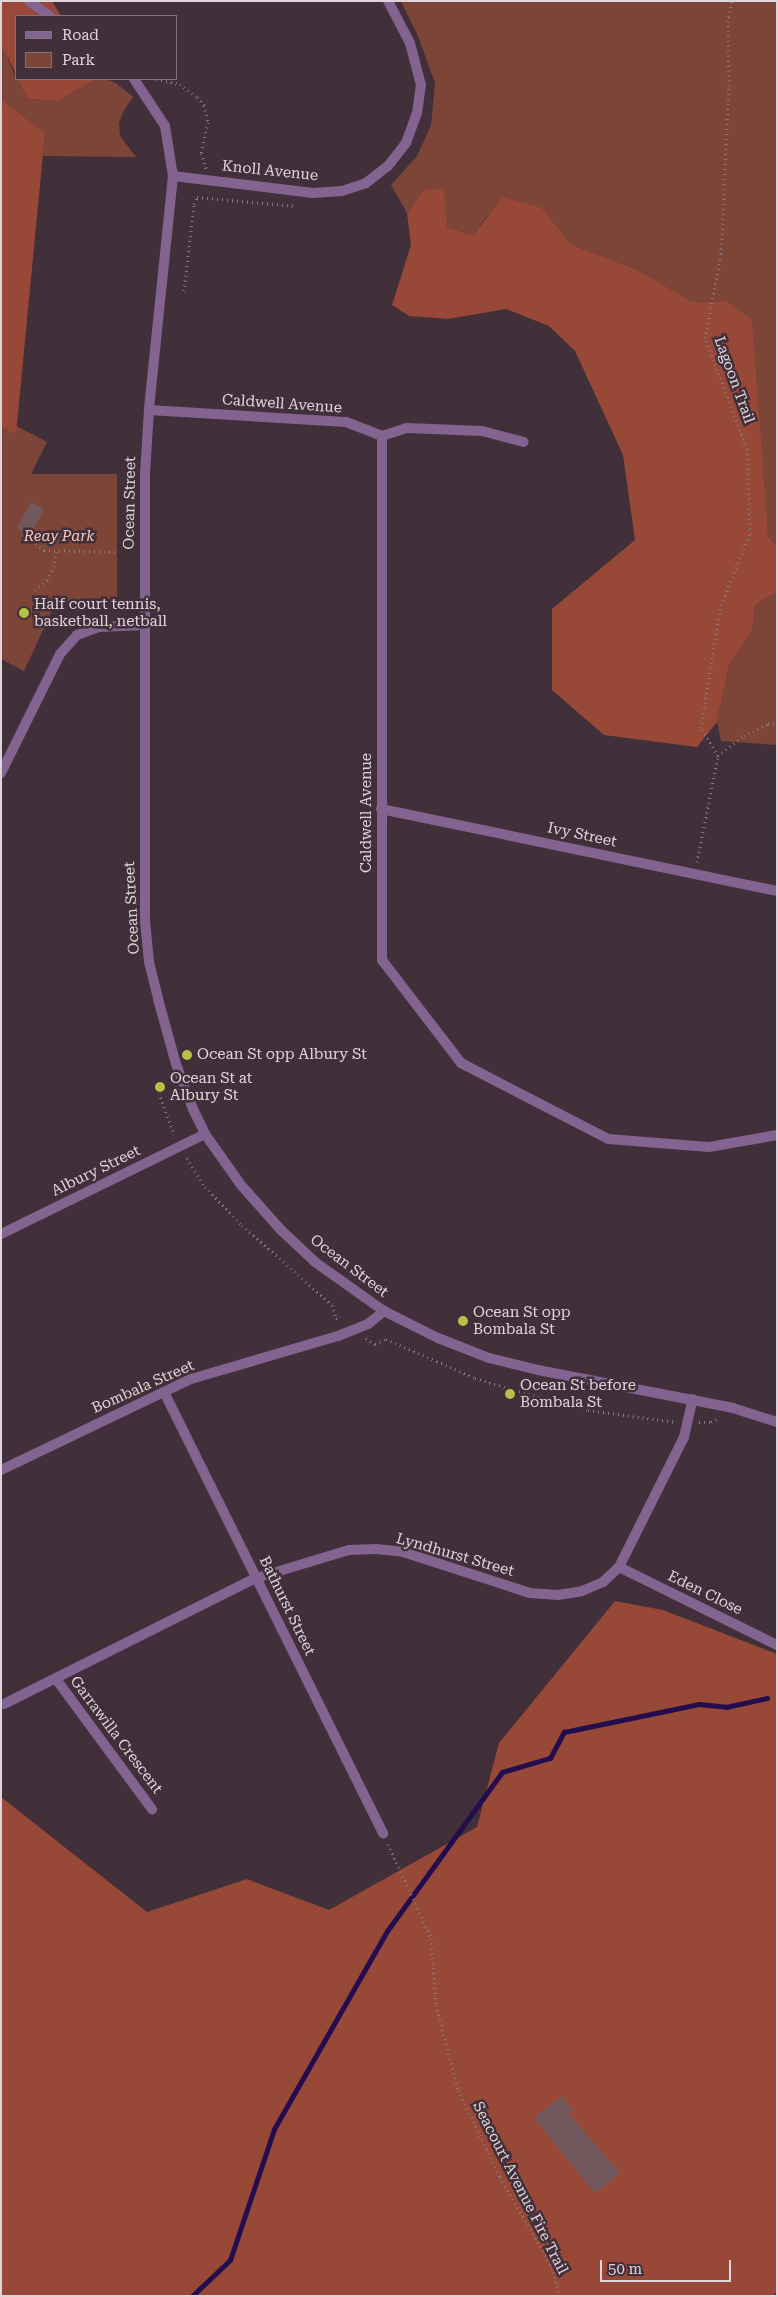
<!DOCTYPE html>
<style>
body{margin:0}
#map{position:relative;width:778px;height:2297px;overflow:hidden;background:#412f3a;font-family:"Roboto Serif",serif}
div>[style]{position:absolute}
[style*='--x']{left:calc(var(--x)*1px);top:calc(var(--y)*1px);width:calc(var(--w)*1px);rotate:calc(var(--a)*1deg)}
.green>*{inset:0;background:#7d4538}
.forest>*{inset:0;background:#974836}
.stream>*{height:5px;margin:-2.5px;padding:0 2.5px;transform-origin:2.5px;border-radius:2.5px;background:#230d4f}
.building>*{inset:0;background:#70585c;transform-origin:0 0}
.path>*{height:3px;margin-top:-1.5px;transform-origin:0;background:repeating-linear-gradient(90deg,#887881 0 1px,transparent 0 5px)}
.minor>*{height:10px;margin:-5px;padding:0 5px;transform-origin:5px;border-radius:5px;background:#83638f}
.tertiary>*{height:10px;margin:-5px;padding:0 5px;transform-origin:5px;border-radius:5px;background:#83638f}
.dots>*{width:14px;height:14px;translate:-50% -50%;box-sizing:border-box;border:2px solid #412f3a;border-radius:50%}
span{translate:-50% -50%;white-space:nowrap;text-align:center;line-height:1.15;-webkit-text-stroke:5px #412f3a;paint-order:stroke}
.street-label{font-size:15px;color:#e0d4db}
.park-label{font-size:15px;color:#f7c8bc;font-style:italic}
.poi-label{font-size:15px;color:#e0d4db}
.left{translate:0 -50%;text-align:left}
.frame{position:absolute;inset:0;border:2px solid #e0d4db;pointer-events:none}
.legend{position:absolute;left:15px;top:15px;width:162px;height:65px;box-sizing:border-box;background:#412f3a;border:1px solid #81717a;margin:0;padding:6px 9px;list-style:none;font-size:15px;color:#e0d4db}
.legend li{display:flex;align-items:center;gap:10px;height:25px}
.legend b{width:25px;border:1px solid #81717a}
.scale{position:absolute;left:600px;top:2260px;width:131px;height:22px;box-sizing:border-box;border:2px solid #e0d4db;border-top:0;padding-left:6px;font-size:15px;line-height:18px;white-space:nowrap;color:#e0d4db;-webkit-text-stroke:4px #412f3a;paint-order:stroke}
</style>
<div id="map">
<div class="green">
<div style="clip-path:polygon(401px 1px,777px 1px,777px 546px,768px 536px,726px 301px,693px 302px,638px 270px,572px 245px,542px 208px,487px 216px,473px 235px,447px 227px,424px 191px,407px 213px,391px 185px,417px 156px,431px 125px,435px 83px,418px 36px)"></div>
<div style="clip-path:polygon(1px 49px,5px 51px,16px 79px,18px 79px,29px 99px,58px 101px,96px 79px,105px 79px,116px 83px,133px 97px,124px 110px,119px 123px,120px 136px,136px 157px,43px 156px,45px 133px,5px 102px,1px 102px)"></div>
<div style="clip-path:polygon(1px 418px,47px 442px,31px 474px,117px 474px,117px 601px,56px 602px,24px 671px,1px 659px)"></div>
<div style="clip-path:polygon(777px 592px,777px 745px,721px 741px,717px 722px,729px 666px,752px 631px,755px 605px)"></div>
</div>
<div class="forest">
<div style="clip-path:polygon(1px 1px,52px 1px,61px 16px,16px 16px,16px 74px,5px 52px,1px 49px)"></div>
<div style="clip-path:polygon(18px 79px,96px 79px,58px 101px,28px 99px)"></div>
<div style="clip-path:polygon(1px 102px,5px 102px,45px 133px,16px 434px,1px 427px)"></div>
<div style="clip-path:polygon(444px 189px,447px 227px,473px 235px,503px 197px,542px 208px,572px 245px,638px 270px,693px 302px,726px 301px,752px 320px,768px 536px,777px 546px,777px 592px,755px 605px,752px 631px,729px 666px,717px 722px,697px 747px,604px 735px,552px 690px,552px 609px,635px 540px,623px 455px,575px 351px,549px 326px,506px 309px,448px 319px,409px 316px,392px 305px,411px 245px,407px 213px,424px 190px)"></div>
<div style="clip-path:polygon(615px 1601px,663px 1610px,777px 1654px,777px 2291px,773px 2296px,1px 2296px,1px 1797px,147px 1912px,247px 1879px,329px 1910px,477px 1827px,499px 1743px)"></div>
</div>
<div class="stream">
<div style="--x:192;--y:2296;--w:52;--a:-43.5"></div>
<div style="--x:230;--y:2260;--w:138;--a:-71.4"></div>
<div style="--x:274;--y:2129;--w:228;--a:-60.3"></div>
<div style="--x:387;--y:1931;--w:196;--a:-54.1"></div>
<div style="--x:502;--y:1772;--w:50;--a:-16.3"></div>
<div style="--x:550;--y:1758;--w:30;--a:-62"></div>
<div style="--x:564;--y:1732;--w:138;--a:-11.7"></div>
<div style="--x:699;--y:1704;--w:27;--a:6"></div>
<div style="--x:726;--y:1707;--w:42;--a:-12.4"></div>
</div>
<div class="building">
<div style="left:31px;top:502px;width:15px;height:30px;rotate:28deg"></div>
<div style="clip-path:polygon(562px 2096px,573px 2110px,569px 2114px,620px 2173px,595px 2193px,534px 2118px)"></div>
</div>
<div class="path">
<div style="--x:156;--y:79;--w:25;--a:12"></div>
<div style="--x:180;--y:84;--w:21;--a:37"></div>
<div style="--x:197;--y:97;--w:11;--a:49"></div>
<div style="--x:204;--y:105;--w:17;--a:77"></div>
<div style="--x:208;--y:122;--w:32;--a:103"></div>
<div style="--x:201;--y:153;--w:16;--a:72"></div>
<div style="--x:184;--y:291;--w:88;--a:-83.4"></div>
<div style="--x:194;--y:204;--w:8;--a:-67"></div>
<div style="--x:197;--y:197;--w:99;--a:5.2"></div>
<div style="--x:28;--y:537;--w:21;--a:39"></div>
<div style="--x:44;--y:550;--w:75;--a:1.5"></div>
<div style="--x:35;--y:590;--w:16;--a:-40"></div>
<div style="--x:47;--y:580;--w:15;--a:-62"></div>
<div style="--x:54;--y:567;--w:17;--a:-83"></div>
<div style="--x:718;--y:756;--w:33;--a:-121"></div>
<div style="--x:701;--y:728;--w:125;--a:-80.8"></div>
<div style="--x:721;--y:605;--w:77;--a:-67.8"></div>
<div style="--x:750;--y:534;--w:85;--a:-92"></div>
<div style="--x:747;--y:449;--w:119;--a:-110.7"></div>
<div style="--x:705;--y:338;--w:86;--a:-79.2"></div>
<div style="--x:721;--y:254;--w:168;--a:-87.3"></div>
<div style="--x:729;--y:86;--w:64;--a:-90.9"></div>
<div style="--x:728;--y:22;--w:21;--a:-79"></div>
<div style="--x:697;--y:862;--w:108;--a:-78.8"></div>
<div style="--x:718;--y:756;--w:33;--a:-38"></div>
<div style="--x:744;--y:736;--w:27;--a:-27"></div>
<div style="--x:768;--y:724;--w:9;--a:-6"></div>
<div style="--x:157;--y:1088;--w:49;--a:69.7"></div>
<div style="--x:187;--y:1158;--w:34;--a:58"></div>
<div style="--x:205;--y:1187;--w:53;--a:45.8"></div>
<div style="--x:242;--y:1225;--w:120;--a:41.6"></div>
<div style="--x:332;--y:1305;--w:14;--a:73"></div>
<div style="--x:336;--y:1318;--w:4;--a:27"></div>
<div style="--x:366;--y:1338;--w:11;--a:34"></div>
<div style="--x:375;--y:1344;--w:12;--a:-24"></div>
<div style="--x:386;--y:1339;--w:97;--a:23.7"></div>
<div style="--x:475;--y:1378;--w:41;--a:17.1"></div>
<div style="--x:514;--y:1390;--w:77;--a:15.1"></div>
<div style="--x:588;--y:1410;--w:88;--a:7.9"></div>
<div style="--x:699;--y:1422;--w:12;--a:0"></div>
<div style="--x:711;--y:1422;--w:7;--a:-27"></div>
<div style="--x:388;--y:1844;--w:103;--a:65.4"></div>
<div style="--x:431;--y:1938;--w:67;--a:85.7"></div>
<div style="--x:436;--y:2005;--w:88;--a:75.5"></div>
<div style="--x:458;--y:2090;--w:97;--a:64.2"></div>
<div style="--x:500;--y:2177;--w:104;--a:60"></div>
<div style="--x:552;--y:2267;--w:30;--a:75"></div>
</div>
<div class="minor">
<div style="--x:29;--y:1;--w:26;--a:36"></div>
<div style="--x:134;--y:79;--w:56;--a:56.6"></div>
<div style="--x:173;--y:176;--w:141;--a:6.9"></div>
<div style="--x:313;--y:193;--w:29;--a:-4"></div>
<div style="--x:342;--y:191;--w:25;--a:-18"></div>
<div style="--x:366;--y:183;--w:28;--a:-38"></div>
<div style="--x:388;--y:166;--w:29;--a:-52"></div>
<div style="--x:406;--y:143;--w:32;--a:-70"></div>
<div style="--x:417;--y:113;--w:28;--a:-82"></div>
<div style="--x:421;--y:85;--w:43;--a:-104.7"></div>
<div style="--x:410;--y:43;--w:47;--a:-117.6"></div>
<div style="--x:149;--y:410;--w:197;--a:3.5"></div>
<div style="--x:346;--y:422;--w:39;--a:21"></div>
<div style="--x:382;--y:436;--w:524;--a:90"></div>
<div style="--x:382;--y:960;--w:130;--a:52.5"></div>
<div style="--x:461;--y:1063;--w:165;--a:27.3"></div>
<div style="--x:608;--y:1139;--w:101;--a:4.5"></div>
<div style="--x:709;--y:1147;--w:69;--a:-10"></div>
<div style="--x:382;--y:436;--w:26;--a:-18"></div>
<div style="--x:407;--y:428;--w:75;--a:2.3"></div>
<div style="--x:482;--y:431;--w:43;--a:14.7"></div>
<div style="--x:1;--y:773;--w:133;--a:-63.6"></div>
<div style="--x:60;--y:654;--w:25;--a:-48"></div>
<div style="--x:77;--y:635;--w:23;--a:-20"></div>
<div style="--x:99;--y:627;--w:45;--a:-2.5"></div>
<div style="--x:381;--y:809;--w:404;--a:11.7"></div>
<div style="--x:1;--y:1234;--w:227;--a:-26.1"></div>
<div style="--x:164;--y:1392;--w:493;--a:63.6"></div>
<div style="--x:1;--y:1470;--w:211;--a:-25.6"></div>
<div style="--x:191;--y:1379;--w:153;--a:-16.3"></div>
<div style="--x:338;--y:1336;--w:32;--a:-22"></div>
<div style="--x:368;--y:1324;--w:21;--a:-39"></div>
<div style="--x:619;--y:1567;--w:176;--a:26.3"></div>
<div style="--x:56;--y:1679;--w:162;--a:53.6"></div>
<div style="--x:4;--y:1704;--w:282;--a:-26.6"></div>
<div style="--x:256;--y:1578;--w:97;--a:-16.8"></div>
<div style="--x:349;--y:1550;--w:27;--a:-2"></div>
<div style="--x:376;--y:1549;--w:27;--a:6"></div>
<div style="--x:403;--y:1552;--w:133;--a:17.9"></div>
<div style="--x:530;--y:1593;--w:28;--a:4"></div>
<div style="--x:558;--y:1595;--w:24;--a:-9"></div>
<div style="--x:582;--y:1591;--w:23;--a:-23"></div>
<div style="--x:603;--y:1582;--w:22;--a:-43"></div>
<div style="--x:619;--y:1567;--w:145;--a:-63.4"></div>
<div style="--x:684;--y:1437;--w:39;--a:-77"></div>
</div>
<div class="tertiary">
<div style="--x:165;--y:126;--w:51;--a:80.9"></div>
<div style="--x:173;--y:176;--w:235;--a:95.9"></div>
<div style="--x:149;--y:410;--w:63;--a:93.6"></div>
<div style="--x:145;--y:473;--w:448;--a:90"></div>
<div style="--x:145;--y:921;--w:41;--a:84.4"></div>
<div style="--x:149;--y:962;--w:38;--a:76"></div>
<div style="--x:158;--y:999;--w:67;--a:74.5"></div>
<div style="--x:176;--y:1064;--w:48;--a:69.3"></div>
<div style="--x:193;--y:1109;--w:28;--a:64"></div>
<div style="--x:205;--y:1134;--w:62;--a:54.8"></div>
<div style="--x:241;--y:1185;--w:60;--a:48.4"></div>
<div style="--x:281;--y:1230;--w:47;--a:43.3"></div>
<div style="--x:315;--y:1262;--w:85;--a:35.4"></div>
<div style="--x:384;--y:1311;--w:60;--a:26.6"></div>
<div style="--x:438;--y:1338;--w:55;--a:21.4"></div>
<div style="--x:489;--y:1358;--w:50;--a:13.8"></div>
<div style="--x:538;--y:1370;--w:199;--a:11"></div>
<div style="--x:733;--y:1408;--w:46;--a:17.7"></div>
</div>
<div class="dots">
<div style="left:24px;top:613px;background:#bac045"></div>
<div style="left:187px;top:1055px;background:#bac045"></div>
<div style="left:160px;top:1087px;background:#bac045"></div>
<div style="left:463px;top:1321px;background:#bac045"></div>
<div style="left:510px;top:1394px;background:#bac045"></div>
</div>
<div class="street-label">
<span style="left:270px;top:171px;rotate:6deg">Knoll Avenue</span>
<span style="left:734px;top:380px;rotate:70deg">Lagoon Trail</span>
<span style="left:282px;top:404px;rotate:4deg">Caldwell Avenue</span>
<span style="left:130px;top:503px;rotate:-89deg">Ocean Street</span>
<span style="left:367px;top:813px;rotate:-90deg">Caldwell Avenue</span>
<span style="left:582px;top:835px;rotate:12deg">Ivy Street</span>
<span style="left:132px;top:908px;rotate:-93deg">Ocean Street</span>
<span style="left:96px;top:1171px;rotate:-26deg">Albury Street</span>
<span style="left:349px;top:1266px;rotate:37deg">Ocean Street</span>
<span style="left:143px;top:1387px;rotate:-24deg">Bombala Street</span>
<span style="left:455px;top:1555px;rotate:16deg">Lyndhurst Street</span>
<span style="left:705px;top:1593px;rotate:26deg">Eden Close</span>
<span style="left:287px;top:1606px;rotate:64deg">Bathurst Street</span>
<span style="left:116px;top:1735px;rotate:53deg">Garrawilla Crescent</span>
<span style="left:520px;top:2188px;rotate:63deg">Seacourt Avenue Fire Trail</span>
</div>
<div class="park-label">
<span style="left:59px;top:537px">Reay Park</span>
</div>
<div class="poi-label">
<span class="left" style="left:34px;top:613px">Half court tennis,<br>basketball, netball</span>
<span class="left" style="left:197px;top:1055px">Ocean St opp Albury St</span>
<span class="left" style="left:170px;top:1087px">Ocean St at<br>Albury St</span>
<span class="left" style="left:473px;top:1321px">Ocean St opp<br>Bombala St</span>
<span class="left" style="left:520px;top:1394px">Ocean St before<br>Bombala St</span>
</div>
<div class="frame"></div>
<ul class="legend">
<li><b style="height:6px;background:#83638f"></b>Road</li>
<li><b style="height:14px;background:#7d4538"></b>Park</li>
</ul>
<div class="scale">50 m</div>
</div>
